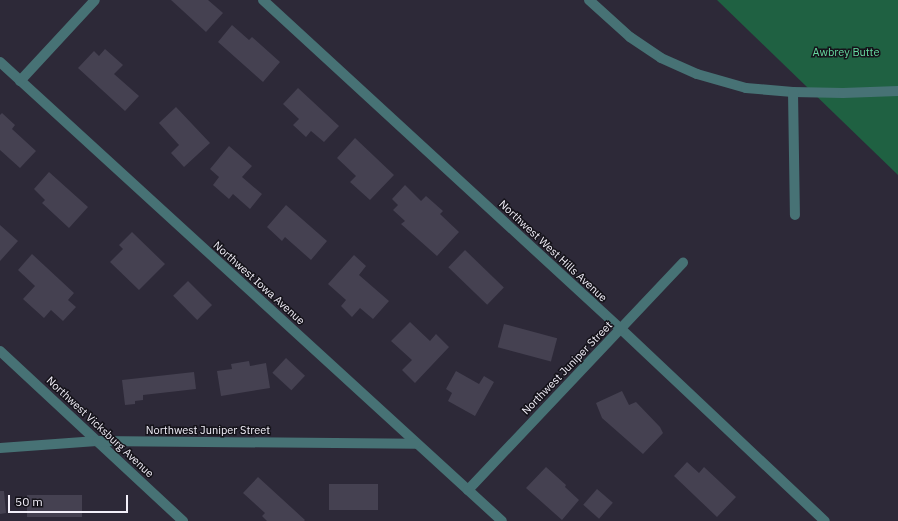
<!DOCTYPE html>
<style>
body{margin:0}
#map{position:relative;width:898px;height:521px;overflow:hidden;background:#2d2938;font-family:"IBM Plex Sans",sans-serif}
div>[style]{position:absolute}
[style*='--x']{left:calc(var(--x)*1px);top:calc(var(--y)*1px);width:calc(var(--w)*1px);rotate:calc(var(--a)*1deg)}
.green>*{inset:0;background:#1f6142}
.building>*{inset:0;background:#454151;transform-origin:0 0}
.street>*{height:10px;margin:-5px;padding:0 5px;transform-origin:5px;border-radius:5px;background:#477275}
span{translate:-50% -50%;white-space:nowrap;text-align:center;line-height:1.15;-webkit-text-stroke:3px #15131a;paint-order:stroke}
.park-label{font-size:11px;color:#66daa0}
.street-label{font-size:11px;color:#f2eff9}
.scale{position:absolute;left:8px;top:495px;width:120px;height:18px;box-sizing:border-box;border:2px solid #f2eff9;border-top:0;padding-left:5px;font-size:12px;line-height:14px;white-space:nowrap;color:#f2eff9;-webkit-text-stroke:3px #15131a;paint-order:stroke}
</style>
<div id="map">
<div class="green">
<div style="clip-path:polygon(717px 0,898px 0,898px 175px)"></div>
</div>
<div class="building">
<div style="clip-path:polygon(171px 0,208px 0,223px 13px,206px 32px)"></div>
<div style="clip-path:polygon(232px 25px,249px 40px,252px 37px,280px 62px,263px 82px,218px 42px)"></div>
<div style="clip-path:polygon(105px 49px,123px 65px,114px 74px,139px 96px,125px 111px,78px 68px,94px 51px,99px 56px)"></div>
<div style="clip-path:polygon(298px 88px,339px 126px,324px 142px,311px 131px,306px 137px,293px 125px,299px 119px,283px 104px)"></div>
<div style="clip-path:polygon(176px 107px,210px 143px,184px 167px,171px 153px,179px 145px,159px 123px)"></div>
<div style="clip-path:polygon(2px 113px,15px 125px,12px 129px,36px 151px,20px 168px,0 150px,0 115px)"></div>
<div style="clip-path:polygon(355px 138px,394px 175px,370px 200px,350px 182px,356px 176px,337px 158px)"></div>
<div style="clip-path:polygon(229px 146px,252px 166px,242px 177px,262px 194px,250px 209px,233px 194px,229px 199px,213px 185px,219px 177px,210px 169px)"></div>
<div style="clip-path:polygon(49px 172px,88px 207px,69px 228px,42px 203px,45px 200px,34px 189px)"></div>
<div style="clip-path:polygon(405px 185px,421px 201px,426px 196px,443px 211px,440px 214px,459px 232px,437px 256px,401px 224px,405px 221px,393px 210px,398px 205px,392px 199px)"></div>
<div style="clip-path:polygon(286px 205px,327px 241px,311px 260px,285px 237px,282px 241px,267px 227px)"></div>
<div style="clip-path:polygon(0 225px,18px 241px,0 261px)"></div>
<div style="clip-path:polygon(132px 232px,165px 264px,139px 290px,110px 262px,123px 249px,119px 245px)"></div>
<div style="left:465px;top:250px;width:54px;height:24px;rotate:44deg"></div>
<div style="clip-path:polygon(32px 254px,74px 293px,68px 300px,76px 307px,63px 321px,51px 310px,44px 318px,23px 299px,35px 286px,18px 270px)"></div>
<div style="clip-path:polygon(354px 255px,366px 266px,359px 275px,389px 301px,373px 319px,360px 308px,352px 317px,341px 306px,346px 300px,328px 284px)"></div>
<div style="left:188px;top:281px;width:34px;height:21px;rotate:45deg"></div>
<div style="clip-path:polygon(410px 322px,430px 341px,436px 334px,449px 347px,415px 383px,402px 370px,412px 360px,391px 341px)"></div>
<div style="left:504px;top:324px;width:55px;height:24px;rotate:15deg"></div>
<div style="left:286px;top:358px;width:26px;height:20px;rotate:43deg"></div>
<div style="clip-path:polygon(249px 361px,250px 366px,266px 363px,270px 388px,221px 396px,217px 371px,232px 369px,231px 364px)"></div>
<div style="clip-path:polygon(456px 371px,479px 384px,484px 376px,494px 382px,475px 416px,448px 401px,452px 393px,446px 389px)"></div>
<div style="clip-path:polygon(194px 372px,196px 389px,143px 395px,143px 400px,135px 401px,135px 404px,125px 405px,122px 380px)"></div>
<div style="clip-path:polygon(622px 391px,629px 405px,636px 402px,660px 427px,663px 433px,643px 454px,602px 418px,596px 403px)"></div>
<div style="clip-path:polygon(687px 462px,699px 473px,704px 467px,736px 497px,717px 517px,674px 476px)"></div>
<div style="clip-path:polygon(546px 467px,566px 485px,565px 487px,579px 500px,562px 520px,526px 488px)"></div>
<div style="clip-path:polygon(258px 477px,305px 520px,304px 521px,267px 521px,262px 516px,265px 513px,243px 493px)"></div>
<div style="left:378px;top:484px;width:26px;height:49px;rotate:90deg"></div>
<div style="left:597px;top:489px;width:21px;height:21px;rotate:41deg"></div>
<div style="clip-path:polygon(0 491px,4px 491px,6px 513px,0 514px)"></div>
<div style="left:27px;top:495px;width:55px;height:22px"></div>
</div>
<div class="street">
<div style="--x:263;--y:0;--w:486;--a:42.6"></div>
<div style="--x:621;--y:329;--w:280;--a:43.3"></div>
<div style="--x:589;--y:0;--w:55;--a:42.1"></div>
<div style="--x:630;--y:37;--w:37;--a:34"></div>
<div style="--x:661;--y:58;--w:39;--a:24"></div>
<div style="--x:697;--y:74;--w:51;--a:15.9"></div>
<div style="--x:746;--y:88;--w:47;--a:4.9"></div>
<div style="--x:793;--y:92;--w:50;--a:1.1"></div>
<div style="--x:843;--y:93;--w:55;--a:-2.1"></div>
<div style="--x:0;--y:62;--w:680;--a:42.44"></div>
<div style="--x:20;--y:81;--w:110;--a:-47.2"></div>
<div style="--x:793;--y:92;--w:123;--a:89.1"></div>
<div style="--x:0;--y:351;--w:250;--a:42.9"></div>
<div style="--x:0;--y:448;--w:97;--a:-4.1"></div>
<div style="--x:97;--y:441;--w:319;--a:0.5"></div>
<div style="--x:468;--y:490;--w:313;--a:-46.6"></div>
</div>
<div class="park-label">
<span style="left:846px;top:52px">Awbrey Butte</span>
</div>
<div class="street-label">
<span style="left:553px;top:251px;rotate:43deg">Northwest West Hills Avenue</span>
<span style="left:259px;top:283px;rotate:42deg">Northwest Iowa Avenue</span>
<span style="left:567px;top:368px;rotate:-46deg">Northwest Juniper Street</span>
<span style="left:100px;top:427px;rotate:43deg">Northwest Vicksburg Avenue</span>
<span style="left:208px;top:430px">Northwest Juniper Street</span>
</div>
<div class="scale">50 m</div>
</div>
